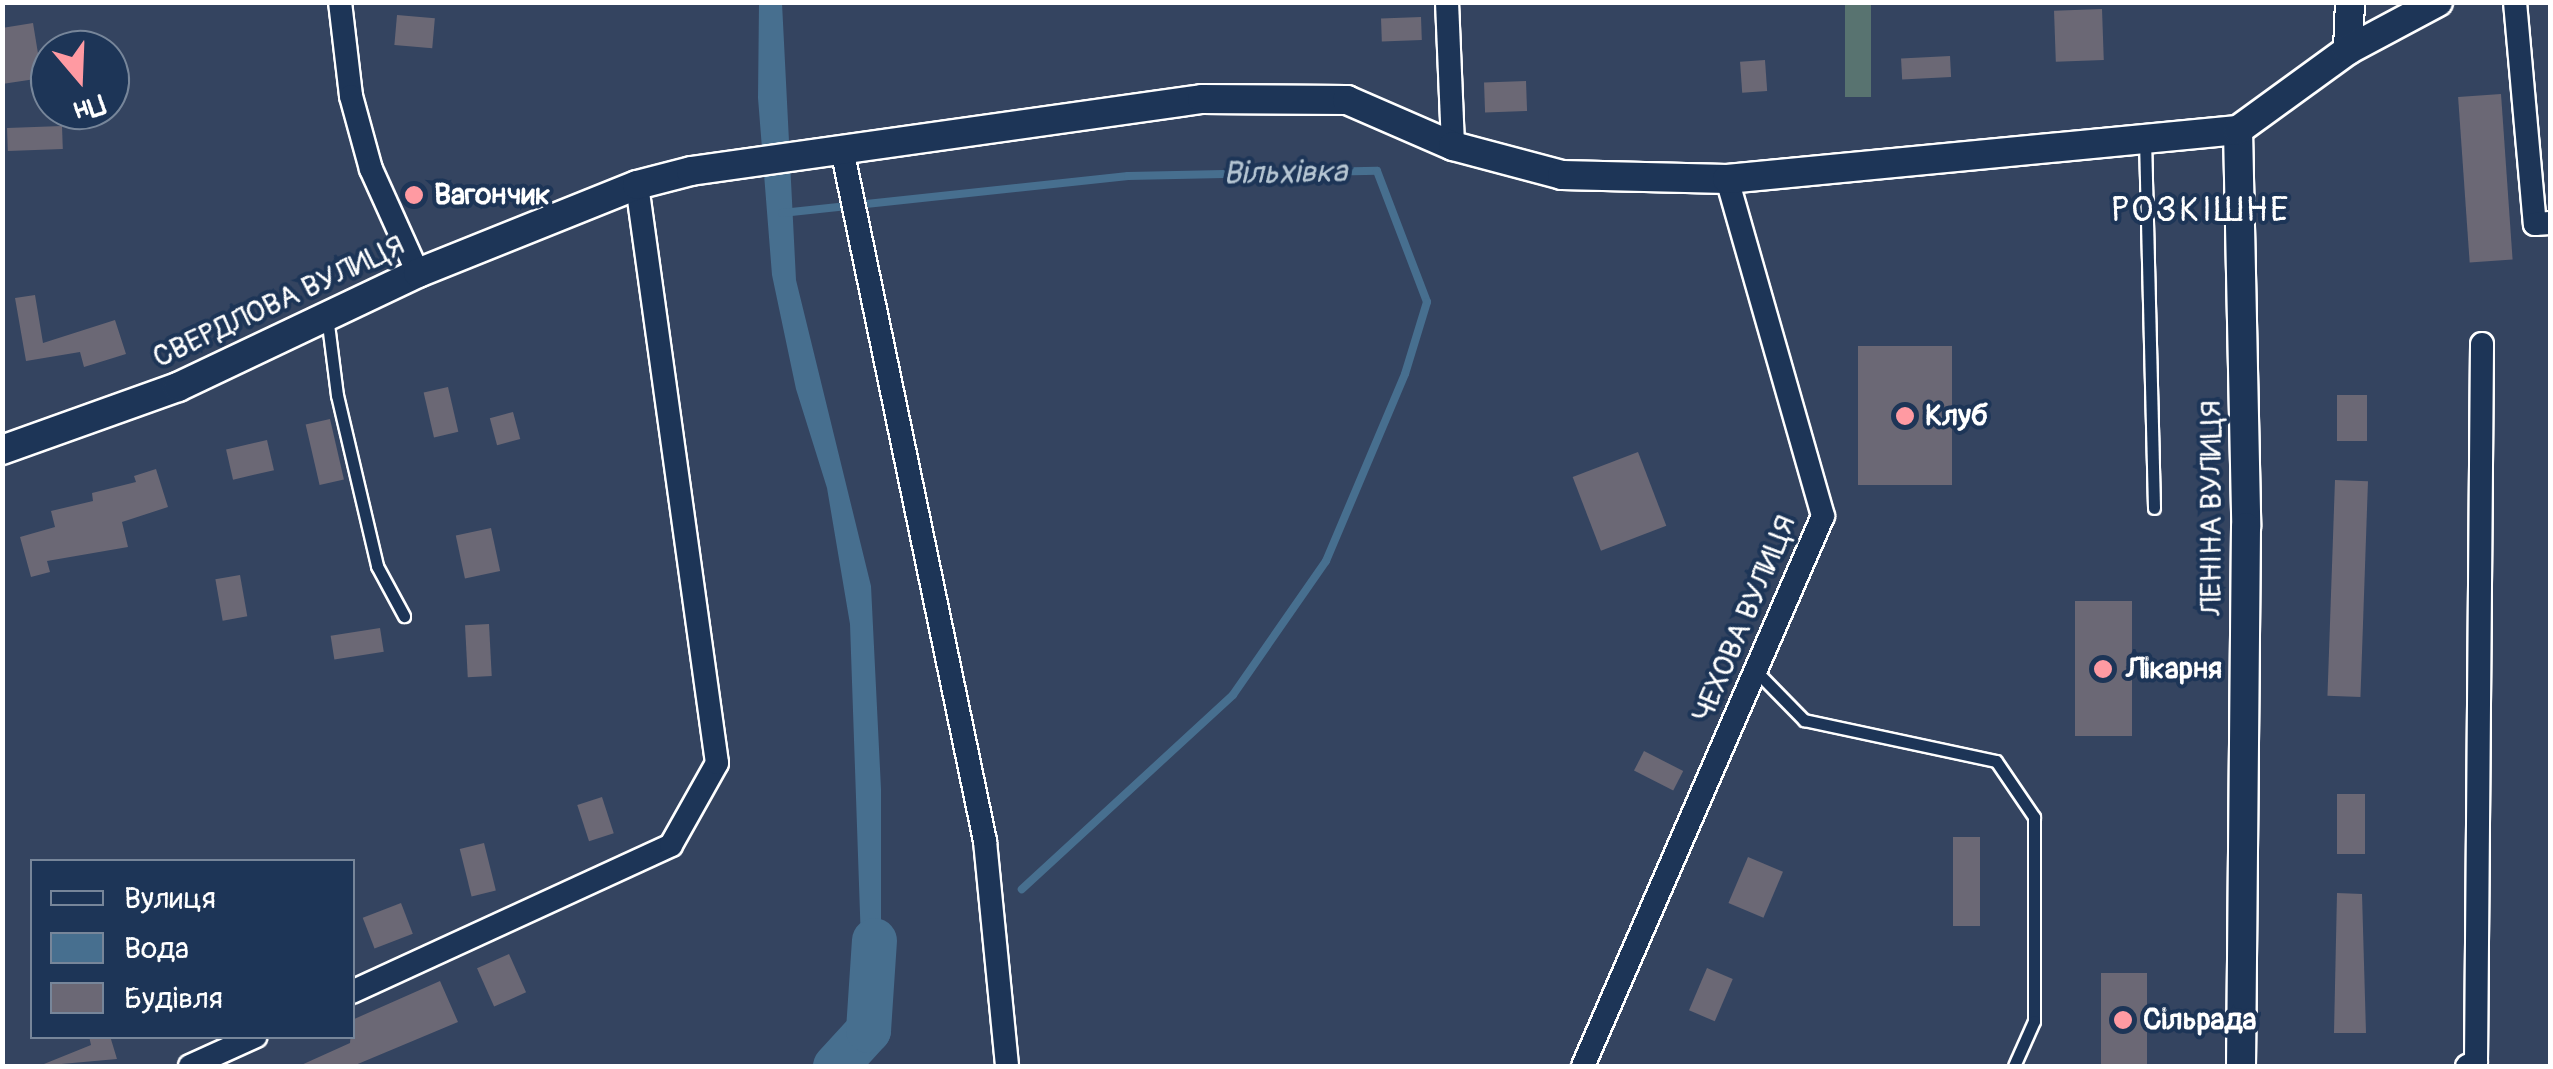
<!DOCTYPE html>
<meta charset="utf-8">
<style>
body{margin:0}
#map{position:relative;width:2553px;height:1069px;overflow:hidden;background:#344460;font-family:Pangolin,sans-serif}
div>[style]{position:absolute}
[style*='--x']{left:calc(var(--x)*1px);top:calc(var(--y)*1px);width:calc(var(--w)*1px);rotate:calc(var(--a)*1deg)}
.green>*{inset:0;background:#587370;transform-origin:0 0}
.water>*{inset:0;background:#476f8f}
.stream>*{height:8px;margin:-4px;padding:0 4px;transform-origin:4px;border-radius:4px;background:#476f8f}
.river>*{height:45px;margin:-22.5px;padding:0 22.5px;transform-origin:22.5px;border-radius:22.5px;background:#476f8f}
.building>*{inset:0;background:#6b6875;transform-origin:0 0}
.roads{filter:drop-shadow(2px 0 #fff) drop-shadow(-2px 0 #fff) drop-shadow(0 2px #fff) drop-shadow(0 -2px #fff)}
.service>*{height:11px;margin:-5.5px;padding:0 5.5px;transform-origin:5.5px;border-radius:5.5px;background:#1d3557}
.minor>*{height:22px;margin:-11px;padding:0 11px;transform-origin:11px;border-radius:11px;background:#1d3557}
.tertiary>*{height:28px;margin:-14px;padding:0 14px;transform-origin:14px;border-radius:14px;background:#1d3557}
.dots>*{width:28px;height:28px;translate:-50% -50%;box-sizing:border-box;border:5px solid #1d3557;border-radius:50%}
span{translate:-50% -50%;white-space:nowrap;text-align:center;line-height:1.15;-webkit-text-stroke:8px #1d3557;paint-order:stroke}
.poi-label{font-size:30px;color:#fff;font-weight:700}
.left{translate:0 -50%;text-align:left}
.street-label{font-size:30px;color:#fff}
.water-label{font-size:32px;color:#b5c5d2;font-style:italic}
.quarter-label{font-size:35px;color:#fff;letter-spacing:2.5px}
.frame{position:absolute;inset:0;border:5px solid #fff;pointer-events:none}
.legend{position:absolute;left:30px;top:859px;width:325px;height:180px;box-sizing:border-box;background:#1d3557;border:2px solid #77869a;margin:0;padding:12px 18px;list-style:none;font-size:30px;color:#fff}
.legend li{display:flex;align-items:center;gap:20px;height:50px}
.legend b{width:50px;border:2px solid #77869a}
.north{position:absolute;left:30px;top:30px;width:100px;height:100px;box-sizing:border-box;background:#1d3557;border:2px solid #77869a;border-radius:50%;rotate:161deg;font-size:28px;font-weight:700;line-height:40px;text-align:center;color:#fff}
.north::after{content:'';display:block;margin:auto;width:35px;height:45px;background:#ff9aa2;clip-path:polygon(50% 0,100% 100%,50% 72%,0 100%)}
</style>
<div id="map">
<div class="green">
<div style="left:1845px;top:3px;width:26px;height:94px"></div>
</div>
<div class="water">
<div style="clip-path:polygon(759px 3px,782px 3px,796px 280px,871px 586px,881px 789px,881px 1005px,863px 1000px,850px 624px,827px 488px,796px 389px,772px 275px,758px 98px)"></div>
</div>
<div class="stream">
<div style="--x:782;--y:213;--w:348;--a:-6.1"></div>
<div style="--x:1128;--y:176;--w:249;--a:-1.2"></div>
<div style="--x:1377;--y:171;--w:140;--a:69.1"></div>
<div style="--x:1427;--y:302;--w:75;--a:107"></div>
<div style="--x:1405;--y:374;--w:203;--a:112.9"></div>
<div style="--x:1326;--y:561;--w:163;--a:124.8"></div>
<div style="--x:1233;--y:695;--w:287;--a:137.4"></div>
</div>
<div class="river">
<div style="--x:835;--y:1066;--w:49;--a:-47.5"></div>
<div style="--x:868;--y:1030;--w:90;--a:-86.2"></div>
</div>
<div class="building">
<div style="left:2102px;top:9px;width:51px;height:48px;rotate:88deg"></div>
<div style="left:397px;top:15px;width:38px;height:30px;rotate:5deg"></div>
<div style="left:1421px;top:17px;width:23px;height:40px;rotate:88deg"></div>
<div style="clip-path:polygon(33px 23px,42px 78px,2px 84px,2px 28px)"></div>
<div style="left:1950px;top:56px;width:21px;height:49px;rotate:87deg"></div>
<div style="left:1765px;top:60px;width:31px;height:25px;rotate:86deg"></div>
<div style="left:1526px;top:81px;width:30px;height:42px;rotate:88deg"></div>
<div style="left:2501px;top:94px;width:166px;height:43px;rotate:86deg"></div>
<div style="left:62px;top:126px;width:23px;height:55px;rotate:88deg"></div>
<div style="clip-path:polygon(35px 295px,43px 343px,115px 320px,126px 354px,84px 367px,80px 352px,26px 361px,15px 298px)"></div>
<div style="left:1952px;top:346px;width:139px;height:94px;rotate:90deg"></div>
<div style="left:448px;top:387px;width:46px;height:25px;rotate:77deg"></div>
<div style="left:2337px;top:395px;width:30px;height:46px"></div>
<div style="left:513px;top:412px;width:28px;height:24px;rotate:75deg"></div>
<div style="left:330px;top:419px;width:62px;height:25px;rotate:77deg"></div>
<div style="left:267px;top:440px;width:31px;height:42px;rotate:77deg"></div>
<div style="left:1638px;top:452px;width:79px;height:70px;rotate:69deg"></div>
<div style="clip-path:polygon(156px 469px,168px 507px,122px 522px,128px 547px,47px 561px,50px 572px,31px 577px,20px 537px,55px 527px,51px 511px,93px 501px,92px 493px,136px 482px,134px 476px)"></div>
<div style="left:2335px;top:480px;width:33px;height:216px;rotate:2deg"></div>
<div style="left:491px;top:528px;width:44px;height:36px;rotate:78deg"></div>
<div style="left:240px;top:575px;width:42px;height:25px;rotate:80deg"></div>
<div style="left:2075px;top:601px;width:57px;height:135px"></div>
<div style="left:489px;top:624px;width:52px;height:24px;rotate:87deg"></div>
<div style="left:380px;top:628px;width:24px;height:50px;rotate:81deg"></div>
<div style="left:1644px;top:751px;width:44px;height:22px;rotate:27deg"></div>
<div style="left:2337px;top:794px;width:28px;height:60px"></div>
<div style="left:602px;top:797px;width:38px;height:26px;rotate:72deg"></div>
<div style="left:1953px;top:837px;width:27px;height:89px"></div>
<div style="left:484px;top:843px;width:49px;height:25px;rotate:76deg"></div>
<div style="left:1748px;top:857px;width:38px;height:50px;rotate:23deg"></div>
<div style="clip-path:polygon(2337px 893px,2362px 894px,2366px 1033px,2334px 1033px)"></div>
<div style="left:401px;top:903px;width:33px;height:41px;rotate:69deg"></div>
<div style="left:509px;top:954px;width:42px;height:35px;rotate:66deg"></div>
<div style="left:1707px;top:968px;width:28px;height:46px;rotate:23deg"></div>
<div style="left:2101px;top:973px;width:46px;height:93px"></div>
<div style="clip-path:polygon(440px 981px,458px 1022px,353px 1066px,299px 1066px,350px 1043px,352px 1020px)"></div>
<div style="clip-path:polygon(89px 1036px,110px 1036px,117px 1059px,39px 1066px,91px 1045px)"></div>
</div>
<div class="roads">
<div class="service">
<div style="--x:2145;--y:139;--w:369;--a:88.6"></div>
<div style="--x:327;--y:316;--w:80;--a:82.8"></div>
<div style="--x:337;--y:395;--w:176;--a:76.8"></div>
<div style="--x:377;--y:566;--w:57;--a:61.6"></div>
<div style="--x:1756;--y:671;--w:69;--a:45.6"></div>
<div style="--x:1804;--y:720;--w:196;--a:12.1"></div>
<div style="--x:1996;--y:761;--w:68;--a:55.8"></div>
<div style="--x:2034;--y:817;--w:204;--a:90"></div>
<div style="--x:2034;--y:1021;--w:49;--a:114"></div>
</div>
<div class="minor">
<div style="--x:340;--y:2;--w:95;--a:83.3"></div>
<div style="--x:351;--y:96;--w:76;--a:74.7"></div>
<div style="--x:371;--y:169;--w:114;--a:65.7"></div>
<div style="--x:1447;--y:2;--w:144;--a:87.6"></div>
<div style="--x:2515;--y:2;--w:223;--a:84.9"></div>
<div style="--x:2535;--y:224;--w:15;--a:-4"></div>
<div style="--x:843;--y:154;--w:702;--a:78.32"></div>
<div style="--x:985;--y:841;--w:226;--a:84.4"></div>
<div style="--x:352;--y:992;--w:351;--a:-24.7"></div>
<div style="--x:671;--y:845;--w:94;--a:-60.7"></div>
<div style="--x:717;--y:763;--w:584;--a:-97.88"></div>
<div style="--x:190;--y:1066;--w:72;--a:-24.4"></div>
<div style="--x:1583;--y:1066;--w:600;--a:-66.43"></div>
<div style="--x:1823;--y:516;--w:350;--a:-105.9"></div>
<div style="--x:2467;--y:1066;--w:10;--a:-24"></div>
<div style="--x:2476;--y:1062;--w:718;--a:-89.52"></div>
</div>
<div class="tertiary">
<div style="--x:2348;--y:50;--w:48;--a:-87.6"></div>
<div style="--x:2238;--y:130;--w:397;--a:88.8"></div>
<div style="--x:2246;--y:527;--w:539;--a:90.53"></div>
<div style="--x:2;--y:450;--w:187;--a:-19.7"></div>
<div style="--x:178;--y:387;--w:266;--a:-25.4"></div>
<div style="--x:418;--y:273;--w:236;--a:-21.9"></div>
<div style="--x:637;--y:185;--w:56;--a:-14.5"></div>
<div style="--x:691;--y:171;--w:516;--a:-8.02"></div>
<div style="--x:1202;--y:99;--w:145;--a:0.4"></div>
<div style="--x:1347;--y:100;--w:116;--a:23.5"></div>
<div style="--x:1453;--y:146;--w:113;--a:14.9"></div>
<div style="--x:1562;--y:175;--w:165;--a:1.4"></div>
<div style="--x:1727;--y:179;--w:513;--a:-5.48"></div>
<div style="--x:2238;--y:130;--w:136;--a:-36"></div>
<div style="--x:2348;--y:50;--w:102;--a:-28.1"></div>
</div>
</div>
<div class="dots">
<div style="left:414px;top:195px;background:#ff9aa2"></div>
<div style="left:1905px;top:416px;background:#ff9aa2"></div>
<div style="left:2103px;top:669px;background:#ff9aa2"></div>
<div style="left:2123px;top:1020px;background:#ff9aa2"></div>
</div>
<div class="poi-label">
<span class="left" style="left:434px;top:195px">Вагончик</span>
<span class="left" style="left:1925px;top:416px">Клуб</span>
<span class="left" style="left:2126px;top:669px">Лікарня</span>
<span class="left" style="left:2143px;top:1020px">Сільрада</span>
</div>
<div class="street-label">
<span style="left:279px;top:302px;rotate:-25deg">СВЕРДЛОВА ВУЛИЦЯ</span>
<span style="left:2212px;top:508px;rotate:-90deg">ЛЕНІНА ВУЛИЦЯ</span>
<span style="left:1745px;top:619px;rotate:-67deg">ЧЕХОВА ВУЛИЦЯ</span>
</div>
<div class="water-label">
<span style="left:1285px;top:173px;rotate:-1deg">Вільхівка</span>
</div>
<div class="quarter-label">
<span style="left:2201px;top:210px">РОЗКІШНЕ</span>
</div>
<div class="frame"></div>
<ul class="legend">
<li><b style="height:12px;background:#1d3557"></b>Вулиця</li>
<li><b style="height:28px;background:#476f8f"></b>Вода</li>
<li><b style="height:28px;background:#6b6875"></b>Будівля</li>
</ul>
<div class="north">Пн</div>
</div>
